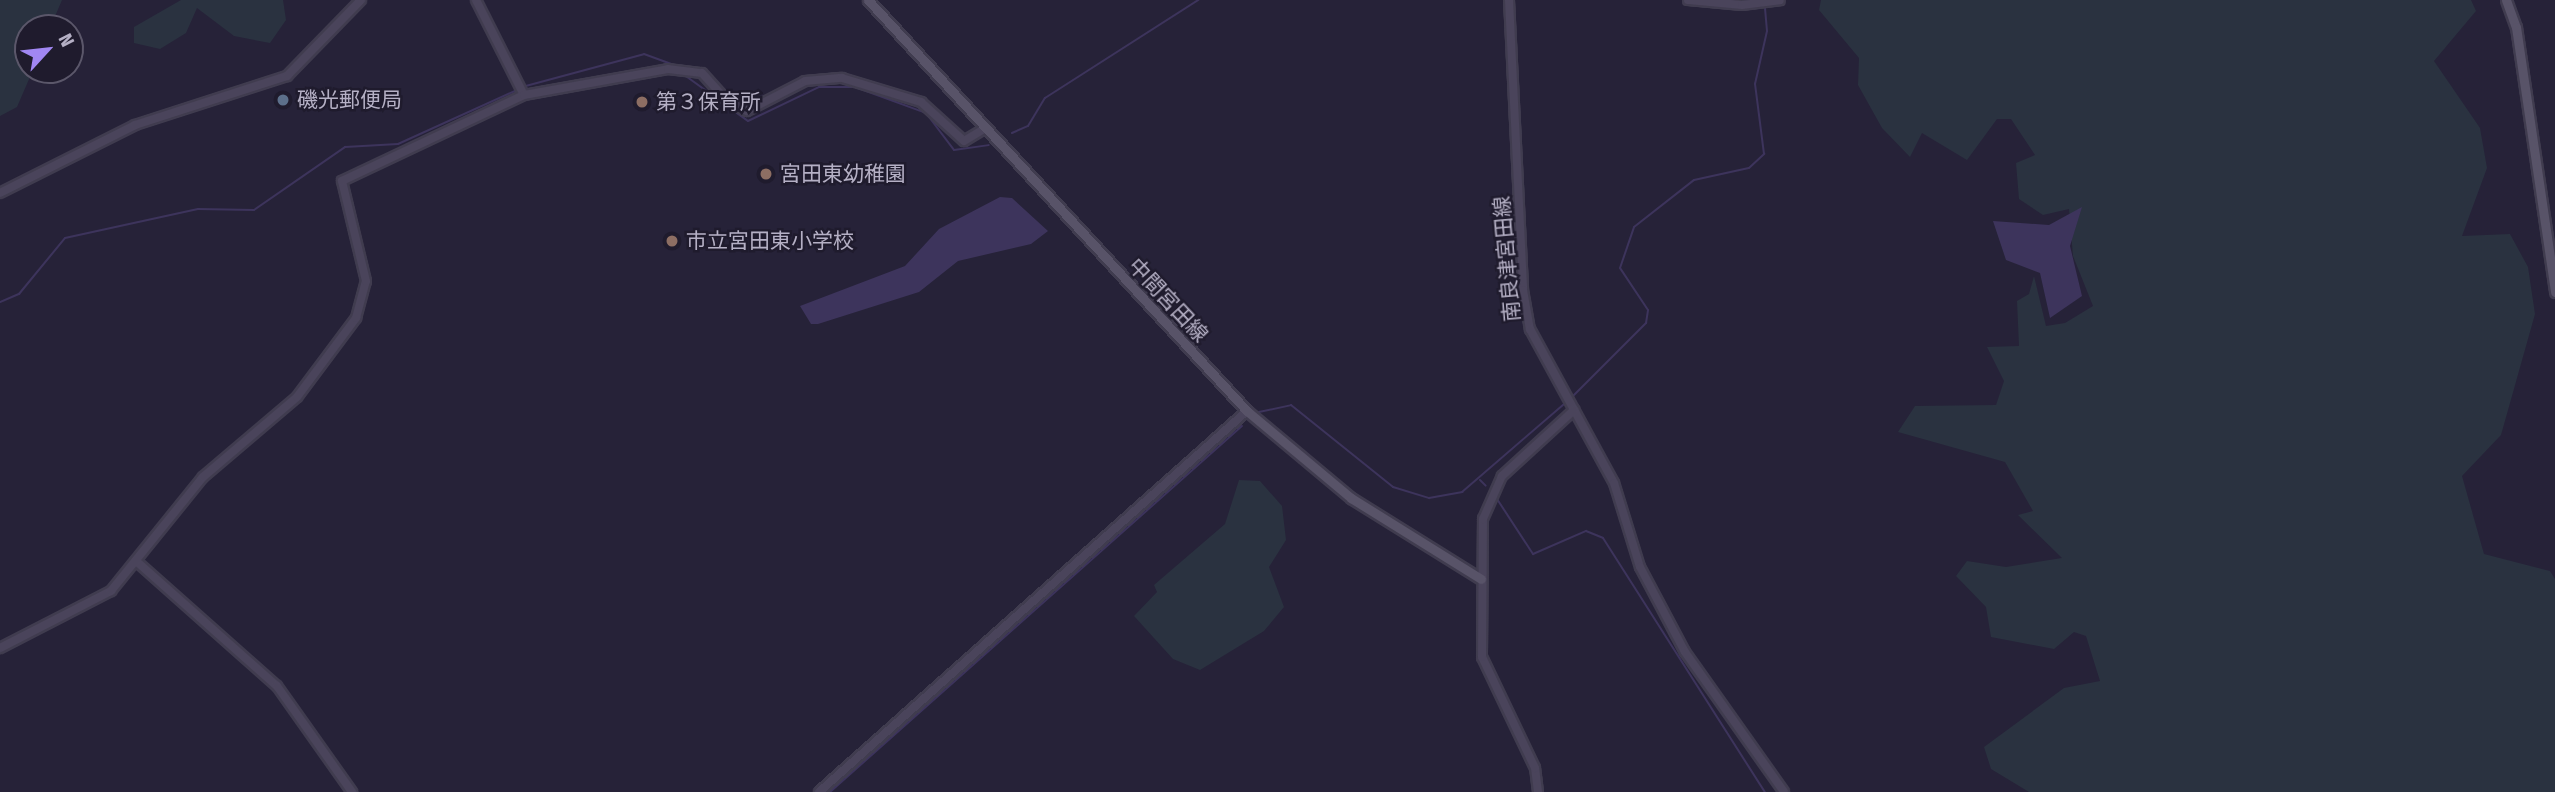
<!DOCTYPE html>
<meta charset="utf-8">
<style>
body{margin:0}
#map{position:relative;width:2555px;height:792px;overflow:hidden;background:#262238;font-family:"Fira Sans Condensed","Noto Sans JP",sans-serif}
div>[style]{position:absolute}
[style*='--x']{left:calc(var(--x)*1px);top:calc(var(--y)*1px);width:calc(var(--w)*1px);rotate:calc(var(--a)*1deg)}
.green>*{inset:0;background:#2a3240}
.water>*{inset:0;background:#3d345c}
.stream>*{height:2px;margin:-1px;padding:0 1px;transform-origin:1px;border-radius:1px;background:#3d345c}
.roads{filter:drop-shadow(2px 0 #403c4f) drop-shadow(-2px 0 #403c4f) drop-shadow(0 2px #403c4f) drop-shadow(0 -2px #403c4f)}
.secondary>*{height:8px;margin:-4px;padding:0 4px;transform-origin:4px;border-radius:4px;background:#4a445b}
.primary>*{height:9px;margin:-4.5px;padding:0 4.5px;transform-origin:4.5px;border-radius:4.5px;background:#585368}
.dots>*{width:19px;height:19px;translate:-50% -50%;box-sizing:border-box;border:4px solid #1f1b2d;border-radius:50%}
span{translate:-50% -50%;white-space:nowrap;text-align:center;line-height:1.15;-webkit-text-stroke:5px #1f1b2d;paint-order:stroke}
.poi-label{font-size:21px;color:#b5b0c5}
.left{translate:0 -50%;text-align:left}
.street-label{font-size:21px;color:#b5b0c5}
.north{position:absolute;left:14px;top:14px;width:70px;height:70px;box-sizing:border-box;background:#1f1b2d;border:2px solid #5b576a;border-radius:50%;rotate:63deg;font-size:19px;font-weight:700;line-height:28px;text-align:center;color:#b5b0c5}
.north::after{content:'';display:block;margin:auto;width:24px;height:32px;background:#a187f3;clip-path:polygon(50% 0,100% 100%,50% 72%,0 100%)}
</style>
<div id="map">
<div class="green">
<div style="clip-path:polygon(0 0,62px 0,50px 28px,28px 28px,33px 70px,17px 107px,0 116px)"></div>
<div style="clip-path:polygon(181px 0,283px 0,286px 20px,270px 43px,234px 36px,197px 8px,186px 33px,160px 49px,134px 43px,134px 27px)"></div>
<div style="clip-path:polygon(1821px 0,2471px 0,2476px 11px,2434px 61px,2480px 128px,2487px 168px,2462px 236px,2510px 234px,2528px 267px,2535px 314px,2501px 435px,2462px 476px,2484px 554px,2550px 571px,2555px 579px,2555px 792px,2029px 792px,1991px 769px,1984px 747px,2064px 688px,2100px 681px,2086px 636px,2074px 632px,2054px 649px,1991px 637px,1986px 607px,1956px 576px,1967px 561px,2006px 567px,2062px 558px,2018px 515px,2033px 511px,2005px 462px,1898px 432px,1915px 406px,1996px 405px,2004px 381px,1987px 347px,2019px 346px,2017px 301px,2029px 294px,2034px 276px,2046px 326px,2065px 323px,2093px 306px,2073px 256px,2069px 209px,2043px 215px,2019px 199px,2016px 163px,2035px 155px,2011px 119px,1997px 119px,1967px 160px,1922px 133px,1910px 157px,1882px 128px,1858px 85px,1859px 58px,1819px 10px)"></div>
<div style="clip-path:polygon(1239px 480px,1260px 481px,1282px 506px,1286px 540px,1269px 567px,1284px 607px,1264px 631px,1200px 670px,1173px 659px,1134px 616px,1157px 592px,1154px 585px,1225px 524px)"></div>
</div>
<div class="water">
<div style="clip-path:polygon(1000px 197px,1012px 198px,1048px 231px,1031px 244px,958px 261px,919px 292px,818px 324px,811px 324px,800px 306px,905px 266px,939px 229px)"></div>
<div style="clip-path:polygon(2082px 207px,2070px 246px,2082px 296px,2050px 318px,2040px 273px,2006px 260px,1993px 221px,2049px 225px)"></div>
</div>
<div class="stream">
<div style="--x:683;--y:74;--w:80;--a:35.9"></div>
<div style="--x:748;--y:121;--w:79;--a:-25.6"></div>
<div style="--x:819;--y:87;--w:36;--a:0"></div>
<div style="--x:855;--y:87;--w:76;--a:20.1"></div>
<div style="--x:926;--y:113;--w:46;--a:52.9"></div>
<div style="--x:954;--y:150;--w:35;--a:-8"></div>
<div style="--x:522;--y:87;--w:126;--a:-15.1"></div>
<div style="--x:644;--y:54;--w:32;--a:20"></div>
<div style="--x:1012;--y:133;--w:17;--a:-24"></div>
<div style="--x:1028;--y:126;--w:33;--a:-59"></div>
<div style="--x:1045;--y:98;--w:182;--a:-32.6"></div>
<div style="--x:0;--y:302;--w:21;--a:-23"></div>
<div style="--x:19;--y:294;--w:72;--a:-50.6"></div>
<div style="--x:65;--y:238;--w:136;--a:-12.3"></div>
<div style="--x:198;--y:209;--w:56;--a:1"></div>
<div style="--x:254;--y:210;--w:111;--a:-34.7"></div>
<div style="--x:345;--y:147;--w:53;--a:-3.2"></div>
<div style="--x:398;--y:144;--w:131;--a:-24.4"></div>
<div style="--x:1572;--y:397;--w:105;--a:-45"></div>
<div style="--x:1646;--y:323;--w:13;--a:-81"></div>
<div style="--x:1648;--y:310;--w:50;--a:-123.7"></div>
<div style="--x:1620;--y:268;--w:43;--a:-71.1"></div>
<div style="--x:1634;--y:227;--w:76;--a:-38.1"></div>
<div style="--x:1694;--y:180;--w:56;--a:-12.3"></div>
<div style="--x:1749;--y:168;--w:21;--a:-43"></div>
<div style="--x:1764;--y:154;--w:71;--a:-97.3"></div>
<div style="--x:1755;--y:84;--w:54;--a:-77.2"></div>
<div style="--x:1767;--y:31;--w:23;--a:-95"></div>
<div style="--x:1259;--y:412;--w:33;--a:-12"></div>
<div style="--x:1291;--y:405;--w:131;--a:38.8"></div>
<div style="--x:1393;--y:487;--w:38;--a:17"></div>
<div style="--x:1429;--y:498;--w:34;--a:-10"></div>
<div style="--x:1462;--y:492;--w:136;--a:-40.8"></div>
<div style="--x:1480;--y:480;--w:8;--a:45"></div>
<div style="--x:1497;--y:499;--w:66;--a:56.8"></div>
<div style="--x:1533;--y:554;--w:58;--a:-23.5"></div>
<div style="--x:1586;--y:531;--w:18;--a:22"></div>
<div style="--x:1603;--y:538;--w:301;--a:57.5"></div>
<div style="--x:830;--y:792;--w:551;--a:-41.62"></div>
</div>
<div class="roads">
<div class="secondary">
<div style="--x:476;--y:0;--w:106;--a:63.2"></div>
<div style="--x:1509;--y:0;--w:290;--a:87.2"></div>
<div style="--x:1523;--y:290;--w:40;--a:80"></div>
<div style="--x:1530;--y:329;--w:175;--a:61.4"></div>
<div style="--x:1614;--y:483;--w:88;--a:72.8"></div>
<div style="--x:1640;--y:567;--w:96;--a:62.1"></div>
<div style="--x:1685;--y:652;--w:171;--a:54.7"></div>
<div style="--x:1688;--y:0;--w:54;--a:5.3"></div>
<div style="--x:1742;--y:5;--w:38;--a:-7"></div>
<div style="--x:0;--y:193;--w:151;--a:-26.7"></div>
<div style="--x:135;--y:125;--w:160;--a:-17.9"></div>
<div style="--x:287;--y:76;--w:106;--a:-45.8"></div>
<div style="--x:136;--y:561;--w:188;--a:41.6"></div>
<div style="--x:277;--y:686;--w:130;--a:54.7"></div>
<div style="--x:0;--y:648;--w:125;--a:-27.2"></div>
<div style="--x:111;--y:591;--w:146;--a:-51.1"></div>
<div style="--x:203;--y:477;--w:123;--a:-40.4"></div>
<div style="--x:297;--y:397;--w:99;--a:-53.2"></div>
<div style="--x:356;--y:318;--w:38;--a:-75"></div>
<div style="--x:366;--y:281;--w:103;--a:-103.5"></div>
<div style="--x:342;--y:181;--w:201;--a:-25.3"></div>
<div style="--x:524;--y:95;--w:146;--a:-10.2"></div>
<div style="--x:668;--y:69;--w:34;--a:7"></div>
<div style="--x:702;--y:73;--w:38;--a:48"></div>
<div style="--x:727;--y:101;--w:22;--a:27"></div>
<div style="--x:747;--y:111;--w:65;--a:-27.3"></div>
<div style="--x:805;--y:81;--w:37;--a:-5"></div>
<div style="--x:842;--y:78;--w:83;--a:16.9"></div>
<div style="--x:921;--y:102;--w:58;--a:42.2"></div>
<div style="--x:964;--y:141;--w:26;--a:-31"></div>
<div style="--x:819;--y:792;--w:573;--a:-41.68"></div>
<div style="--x:1538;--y:792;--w:24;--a:-97"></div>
<div style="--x:1535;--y:768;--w:123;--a:-115.5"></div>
<div style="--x:1482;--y:657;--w:138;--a:-89.6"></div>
<div style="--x:1483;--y:519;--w:47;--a:-66.2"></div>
<div style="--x:1502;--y:476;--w:98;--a:-42.5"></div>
</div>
<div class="primary">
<div style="--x:868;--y:0;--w:559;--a:47.32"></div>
<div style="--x:1247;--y:411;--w:136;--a:39.9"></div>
<div style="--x:1351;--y:498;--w:153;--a:31.9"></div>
<div style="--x:2506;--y:0;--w:29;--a:70"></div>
<div style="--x:2516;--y:27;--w:268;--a:81.6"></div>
</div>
</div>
<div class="dots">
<div style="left:283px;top:100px;background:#5c6f8a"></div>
<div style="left:642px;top:102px;background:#8d6e63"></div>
<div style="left:766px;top:174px;background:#8d6e63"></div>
<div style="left:672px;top:241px;background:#8d6e63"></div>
</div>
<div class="poi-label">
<span class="left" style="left:297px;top:100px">磯光郵便局</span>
<span class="left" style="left:656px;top:102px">第３保育所</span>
<span class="left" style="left:780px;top:174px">宮田東幼稚園</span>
<span class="left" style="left:686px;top:241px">市立宮田東小学校</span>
</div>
<div class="street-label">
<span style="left:1507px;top:259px;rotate:-95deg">南良津宮田線</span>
<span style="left:1168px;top:300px;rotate:47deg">中間宮田線</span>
</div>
<div class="north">N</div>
</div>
